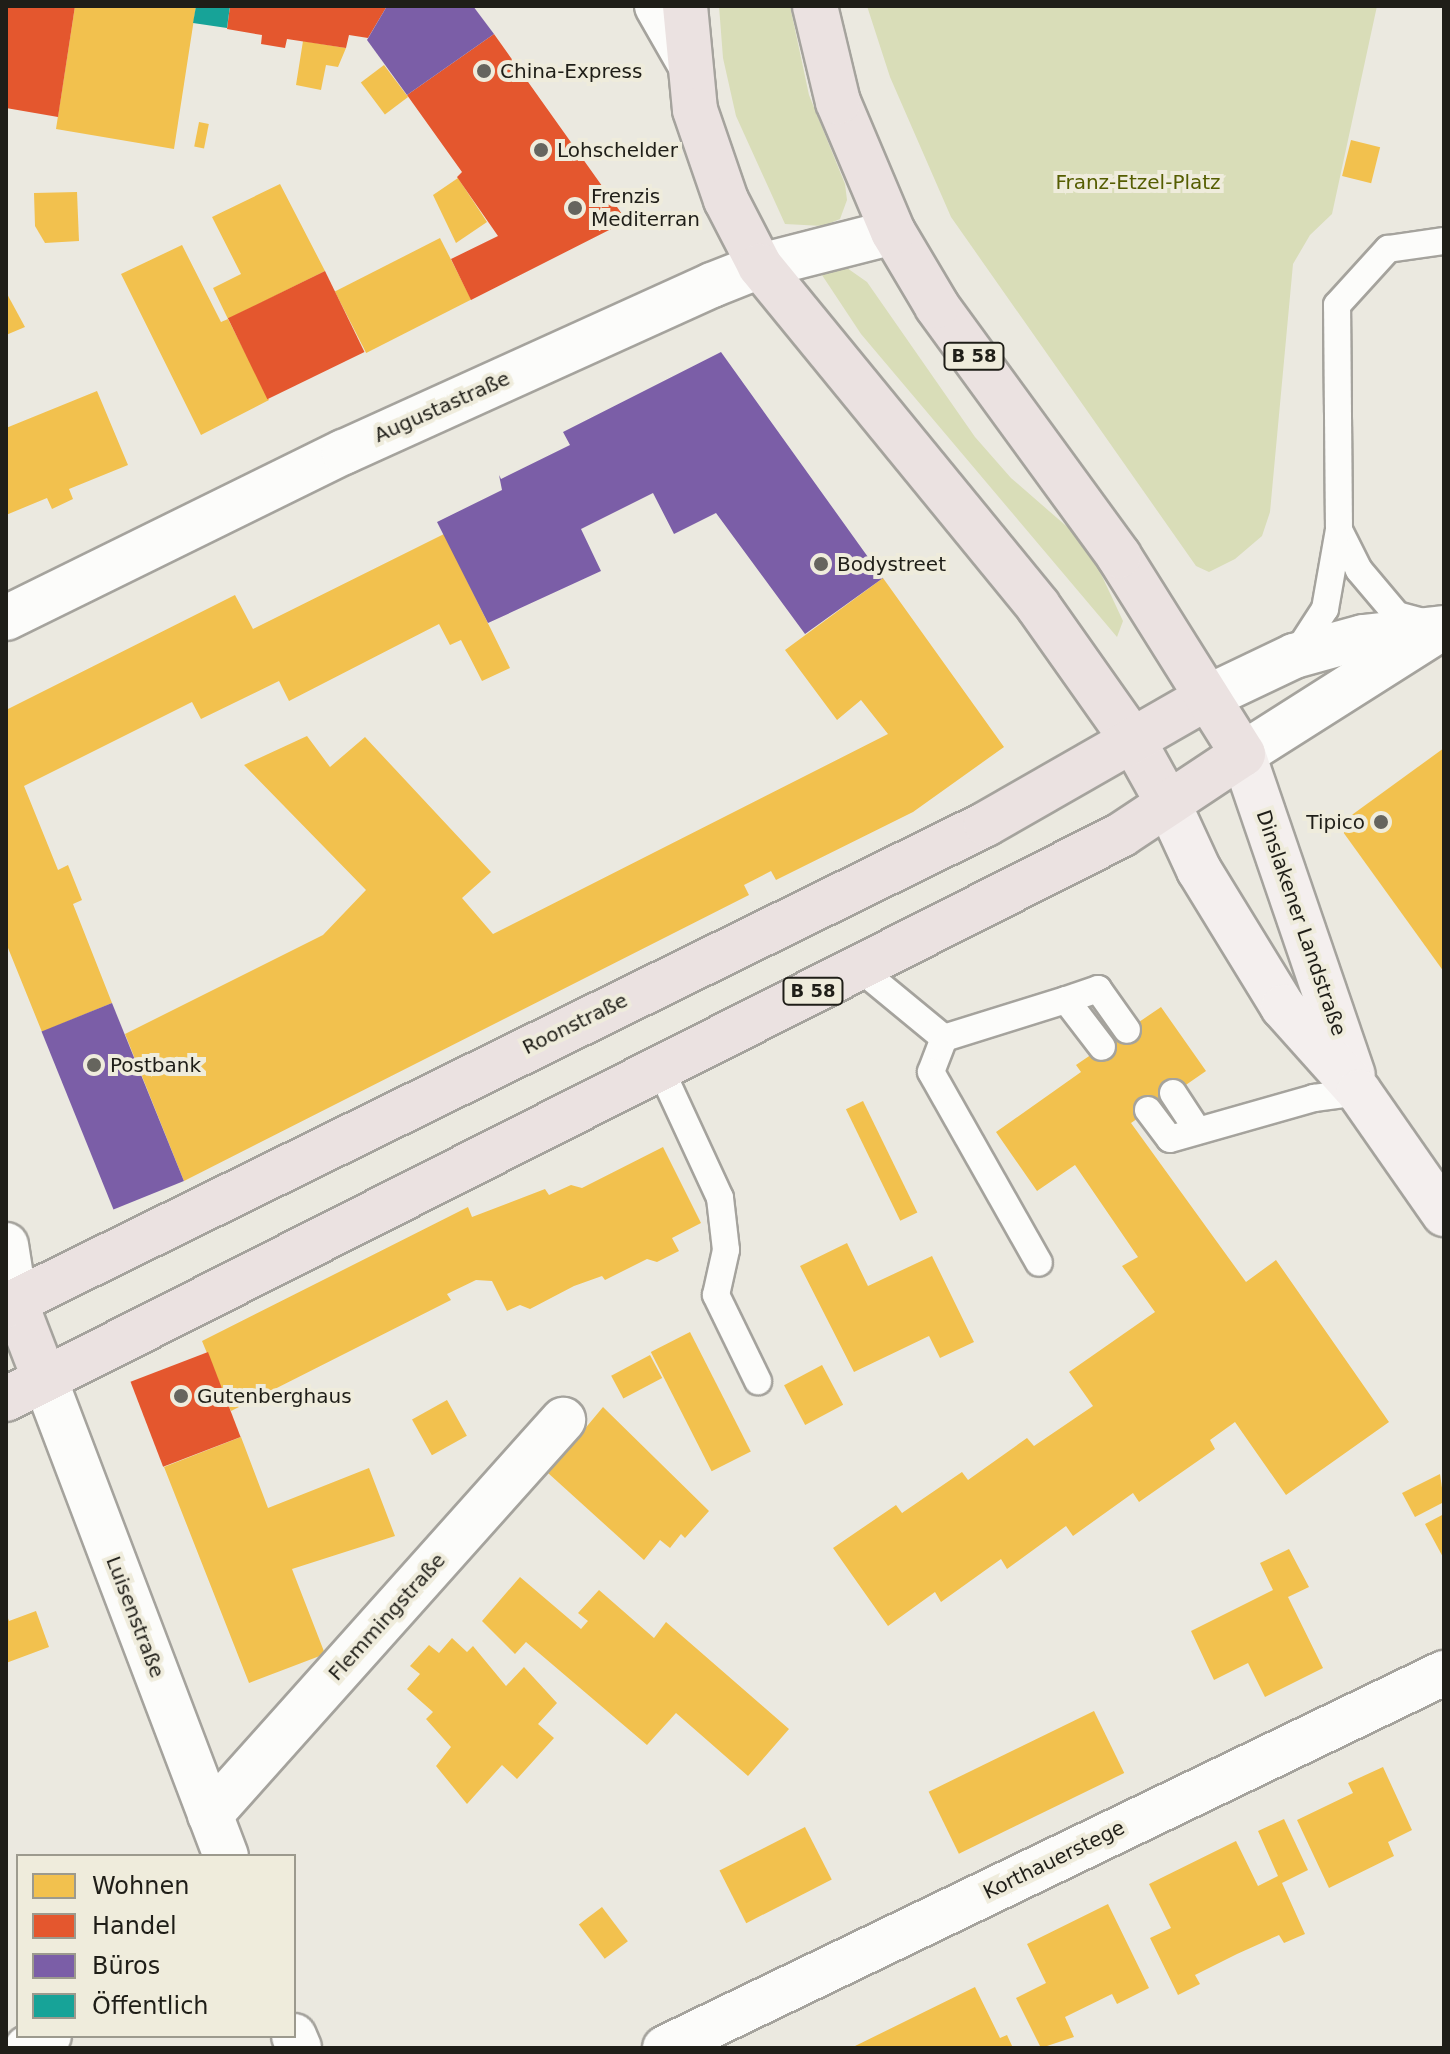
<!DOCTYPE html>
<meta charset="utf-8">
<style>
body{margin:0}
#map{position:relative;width:1450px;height:2054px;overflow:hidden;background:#ebe9e0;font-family:"DejaVu Sans",sans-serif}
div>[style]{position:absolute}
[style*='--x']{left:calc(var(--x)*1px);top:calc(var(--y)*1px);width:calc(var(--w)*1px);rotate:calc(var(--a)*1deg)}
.green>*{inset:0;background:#d9ddb8}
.homes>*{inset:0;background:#f2c14e;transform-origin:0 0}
.shops>*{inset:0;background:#e4572e;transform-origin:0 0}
.offices>*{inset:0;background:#7b5ea7;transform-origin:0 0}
.public>*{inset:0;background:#17a398}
.roads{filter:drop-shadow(2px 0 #a5a39d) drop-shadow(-2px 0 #a5a39d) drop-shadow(0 2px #a5a39d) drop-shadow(0 -2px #a5a39d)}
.service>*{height:26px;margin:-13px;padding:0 13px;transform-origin:13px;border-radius:13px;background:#fcfcfa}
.minor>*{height:44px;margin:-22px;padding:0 22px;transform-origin:22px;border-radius:22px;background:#fcfcfa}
.secondary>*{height:44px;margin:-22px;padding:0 22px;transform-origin:22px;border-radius:22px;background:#f4efee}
.primary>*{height:44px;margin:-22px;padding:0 22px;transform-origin:22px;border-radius:22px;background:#ebe2e1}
.dots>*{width:22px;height:22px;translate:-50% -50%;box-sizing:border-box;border:4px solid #efecdc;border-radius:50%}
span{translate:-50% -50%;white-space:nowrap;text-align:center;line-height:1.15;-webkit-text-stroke:8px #efecdc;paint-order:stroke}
.shield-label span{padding:2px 6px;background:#efecdc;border:2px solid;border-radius:6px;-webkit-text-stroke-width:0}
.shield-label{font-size:18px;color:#1f1e18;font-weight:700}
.poi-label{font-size:20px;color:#1f1e18}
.left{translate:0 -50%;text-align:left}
.right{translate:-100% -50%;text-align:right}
.park-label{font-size:20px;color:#555d01}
.street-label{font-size:20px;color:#1f1e18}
.frame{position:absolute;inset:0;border:8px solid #1f1e18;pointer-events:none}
.legend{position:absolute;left:16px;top:1854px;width:280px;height:184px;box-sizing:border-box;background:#efecdc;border:2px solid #9c9a8e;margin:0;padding:10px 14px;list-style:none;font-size:24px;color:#1f1e18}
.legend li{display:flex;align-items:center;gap:16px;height:40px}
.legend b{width:40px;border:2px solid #9c9a8e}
</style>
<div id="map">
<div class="green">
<div style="clip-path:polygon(719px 6px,790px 6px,809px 95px,845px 184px,847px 200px,840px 219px,823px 226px,785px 224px,736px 116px,723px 58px)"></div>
<div style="clip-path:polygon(867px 6px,1377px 6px,1332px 214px,1310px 235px,1293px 264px,1270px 512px,1262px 536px,1235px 559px,1209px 572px,1196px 566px,951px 217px,890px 77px)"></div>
<div style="clip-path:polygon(814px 263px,847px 268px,867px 282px,975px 437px,1011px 478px,1087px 544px,1123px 621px,1117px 637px,861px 334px)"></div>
</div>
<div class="homes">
<div style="clip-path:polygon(75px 6px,196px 6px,174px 149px,56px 129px)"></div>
<div style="clip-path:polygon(303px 41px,346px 48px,338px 67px,326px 65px,321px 90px,296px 85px)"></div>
<div style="left:384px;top:65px;width:40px;height:29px;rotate:53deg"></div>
<div style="left:199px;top:122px;width:10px;height:25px;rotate:11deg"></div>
<div style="left:1351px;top:140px;width:30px;height:37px;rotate:14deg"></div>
<div style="clip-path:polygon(458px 178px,487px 222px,456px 243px,433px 195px)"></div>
<div style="clip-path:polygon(280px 184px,325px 271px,228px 319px,213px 288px,241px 274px,212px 217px)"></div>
<div style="clip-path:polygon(77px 192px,79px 241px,45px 243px,35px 226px,34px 193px)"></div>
<div style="left:440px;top:238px;width:69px;height:118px;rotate:63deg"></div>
<div style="clip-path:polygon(182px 245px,221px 322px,228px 319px,269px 400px,201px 435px,121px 274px)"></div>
<div style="clip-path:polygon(6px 292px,25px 327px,6px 335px)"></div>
<div style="clip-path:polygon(97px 391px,128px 465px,69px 489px,73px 499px,52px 509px,47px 498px,6px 515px,6px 428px)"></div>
<div style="clip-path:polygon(444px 534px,510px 668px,482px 681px,461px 640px,450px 645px,439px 624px,289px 701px,279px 681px,201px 719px,192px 702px,24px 786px,58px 870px,68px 865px,82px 900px,73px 904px,112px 1003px,42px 1032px,6px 943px,6px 710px,235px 595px,253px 629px)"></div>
<div style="clip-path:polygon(883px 578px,1004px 747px,913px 812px,776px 880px,771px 871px,744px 885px,749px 895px,184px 1181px,125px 1034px,323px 935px,366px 890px,244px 765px,307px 736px,330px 767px,365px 737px,491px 872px,462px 898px,493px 934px,888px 734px,861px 700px,837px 720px,785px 650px)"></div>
<div style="clip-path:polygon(1444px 748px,1444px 972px,1338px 825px)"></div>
<div style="clip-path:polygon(1161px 1007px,1206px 1071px,1131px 1123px,1246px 1282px,1276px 1260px,1389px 1422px,1286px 1495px,1235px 1422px,1210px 1440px,1215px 1449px,1139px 1502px,1133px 1493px,1073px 1536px,1066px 1526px,1007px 1569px,1001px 1559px,941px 1602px,935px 1592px,888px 1626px,833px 1548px,896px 1505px,902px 1513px,962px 1472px,968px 1480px,1027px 1438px,1034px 1446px,1093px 1406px,1069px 1372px,1155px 1312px,1122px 1266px,1138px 1257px,1075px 1165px,1037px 1191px,996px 1132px,1081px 1072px,1076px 1065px)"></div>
<div style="left:863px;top:1101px;width:124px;height:19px;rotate:64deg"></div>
<div style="clip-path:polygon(663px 1147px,701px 1223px,672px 1238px,679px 1251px,657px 1262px,647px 1259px,605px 1280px,602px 1276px,574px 1286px,530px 1309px,520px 1305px,507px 1311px,492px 1281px,476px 1280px,447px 1294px,451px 1300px,231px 1411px,202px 1341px,468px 1207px,472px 1217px,545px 1189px,549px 1195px,571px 1185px,582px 1188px)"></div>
<div style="clip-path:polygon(847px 1243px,868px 1286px,932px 1256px,974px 1342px,940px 1358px,929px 1336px,854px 1372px,800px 1266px)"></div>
<div style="left:690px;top:1332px;width:134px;height:44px;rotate:63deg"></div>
<div style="left:650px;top:1355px;width:26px;height:44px;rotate:62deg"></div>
<div style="left:822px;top:1365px;width:45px;height:43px;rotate:62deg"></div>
<div style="left:447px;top:1400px;width:41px;height:40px;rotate:61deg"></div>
<div style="clip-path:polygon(603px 1407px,709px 1511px,685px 1538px,681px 1534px,670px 1548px,660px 1540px,644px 1560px,548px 1473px)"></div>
<div style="clip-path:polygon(241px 1437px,268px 1508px,369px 1468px,395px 1536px,292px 1569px,325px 1654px,249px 1683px,164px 1467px)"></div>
<div style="clip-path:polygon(1440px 1474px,1444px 1502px,1415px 1517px,1402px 1493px)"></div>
<div style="clip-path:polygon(1444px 1514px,1444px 1559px,1425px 1524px)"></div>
<div style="clip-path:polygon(1289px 1549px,1309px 1587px,1288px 1597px,1323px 1668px,1265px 1697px,1248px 1663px,1214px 1680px,1191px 1631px,1273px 1590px,1260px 1563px)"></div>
<div style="clip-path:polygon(520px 1577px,581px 1629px,588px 1621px,578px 1613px,599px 1590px,654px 1638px,666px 1622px,789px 1729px,748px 1776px,676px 1713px,647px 1745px,526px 1642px,515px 1654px,482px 1621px)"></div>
<div style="clip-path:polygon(36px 1611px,49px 1647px,6px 1663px,6px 1613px,9px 1621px)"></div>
<div style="clip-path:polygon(452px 1638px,467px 1652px,473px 1646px,506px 1686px,524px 1667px,557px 1703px,538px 1724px,554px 1738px,517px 1779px,502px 1765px,467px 1804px,436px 1766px,451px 1747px,426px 1719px,433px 1712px,407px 1689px,420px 1674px,410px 1666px,429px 1645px,439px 1653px)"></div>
<div style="left:1094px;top:1711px;width:69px;height:184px;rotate:64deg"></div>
<div style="clip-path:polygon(1383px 1767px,1412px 1830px,1388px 1842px,1394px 1856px,1329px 1888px,1297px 1820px,1353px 1793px,1348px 1783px)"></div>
<div style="clip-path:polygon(1284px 1819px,1308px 1870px,1282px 1883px,1305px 1934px,1284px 1943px,1279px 1935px,1237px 1954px,1195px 1975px,1200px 1984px,1178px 1995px,1150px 1938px,1171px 1928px,1149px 1884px,1236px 1841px,1258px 1886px,1278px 1876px,1258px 1831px)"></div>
<div style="left:805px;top:1827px;width:59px;height:96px;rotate:63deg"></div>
<div style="clip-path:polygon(1108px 1904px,1149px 1988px,1117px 2004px,1112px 1994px,1065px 2017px,1074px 2037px,1041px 2048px,1016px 1998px,1046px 1983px,1027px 1944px)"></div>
<div style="left:602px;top:1907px;width:43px;height:29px;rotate:53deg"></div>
<div style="clip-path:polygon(975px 1987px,1000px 2038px,1007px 2035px,1013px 2048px,851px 2048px)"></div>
</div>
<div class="shops">
<div style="clip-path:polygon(6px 6px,75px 6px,58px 117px,6px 108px)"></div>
<div style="clip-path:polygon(230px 6px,387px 6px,368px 38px,349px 35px,346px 48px,287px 39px,285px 48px,261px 44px,262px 35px,227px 29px)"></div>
<div style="clip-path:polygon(494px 34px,622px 214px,619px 225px,471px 300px,451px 259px,498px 236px,457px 177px,462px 172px,407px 95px)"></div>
<div style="left:325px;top:271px;width:90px;height:108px;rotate:64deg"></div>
<div style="left:208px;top:1352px;width:91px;height:83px;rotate:69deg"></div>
</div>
<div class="offices">
<div style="clip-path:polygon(387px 6px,473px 6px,494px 34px,407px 95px,367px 40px)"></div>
<div style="clip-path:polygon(721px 352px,883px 578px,805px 634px,716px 513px,674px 534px,653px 493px,581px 529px,601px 571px,488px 623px,437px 522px,502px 490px,499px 475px,501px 479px,570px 445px,563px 432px)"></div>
<div style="left:112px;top:1003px;width:192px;height:76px;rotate:68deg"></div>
</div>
<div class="public">
<div style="clip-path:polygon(196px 6px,230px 6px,227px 28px,193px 23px)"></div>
</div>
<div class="roads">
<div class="service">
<div style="--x:1339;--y:530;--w:45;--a:63.4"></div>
<div style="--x:1359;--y:570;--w:59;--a:49.8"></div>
<div style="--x:1397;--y:615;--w:30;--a:15"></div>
<div style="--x:1295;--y:655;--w:55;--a:-56.9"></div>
<div style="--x:1325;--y:609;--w:80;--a:-80"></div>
<div style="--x:1339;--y:530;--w:225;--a:-90.5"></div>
<div style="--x:1337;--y:305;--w:76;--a:-47.7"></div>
<div style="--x:1388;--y:249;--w:57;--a:-8.1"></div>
<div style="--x:859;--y:968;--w:110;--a:39.5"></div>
<div style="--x:944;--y:1038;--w:128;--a:-17.3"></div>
<div style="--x:1066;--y:1000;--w:59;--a:52.5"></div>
<div style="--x:1066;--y:1000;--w:34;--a:-19"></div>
<div style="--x:1098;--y:989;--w:50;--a:54.7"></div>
<div style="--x:944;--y:1038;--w:36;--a:111"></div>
<div style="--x:931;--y:1072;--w:219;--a:60.5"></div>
<div style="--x:660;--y:1068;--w:143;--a:65.2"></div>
<div style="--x:720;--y:1198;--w:52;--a:83.4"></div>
<div style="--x:726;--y:1250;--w:46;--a:102.5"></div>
<div style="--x:716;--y:1295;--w:96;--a:64"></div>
<div style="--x:1173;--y:1093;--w:45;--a:56.7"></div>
<div style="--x:1148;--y:1110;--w:36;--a:53"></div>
<div style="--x:1170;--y:1139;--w:150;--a:-15.9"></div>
<div style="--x:1314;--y:1098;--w:45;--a:-7.6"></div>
</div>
<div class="minor">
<div style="--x:657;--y:6;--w:64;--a:60.3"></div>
<div style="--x:6;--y:618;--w:377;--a:-26.2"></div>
<div style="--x:344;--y:452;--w:404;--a:-24.4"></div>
<div style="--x:712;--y:285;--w:52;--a:-21.6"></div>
<div style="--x:760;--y:266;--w:137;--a:-14.3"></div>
<div style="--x:1206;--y:698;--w:98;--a:-25.5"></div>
<div style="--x:1294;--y:656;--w:72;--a:-15.4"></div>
<div style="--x:1363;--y:637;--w:81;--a:-6.3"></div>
<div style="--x:1243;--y:754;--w:226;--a:-32.4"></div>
<div style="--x:6;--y:1245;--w:58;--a:81"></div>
<div style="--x:44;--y:1377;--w:512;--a:69.2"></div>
<div style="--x:210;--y:1815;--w:530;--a:-48.21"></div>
<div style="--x:294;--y:2036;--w:13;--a:67"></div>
<div style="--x:27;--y:2048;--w:25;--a:-29"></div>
<div style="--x:665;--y:2048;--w:865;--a:-25.71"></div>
</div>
<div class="secondary">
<div style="--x:1243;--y:754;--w:339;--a:71.1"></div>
<div style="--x:1168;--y:803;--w:74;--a:65.2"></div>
<div style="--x:1199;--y:870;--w:161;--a:58.5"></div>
<div style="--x:1283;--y:1007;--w:114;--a:48.2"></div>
<div style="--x:1359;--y:1092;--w:149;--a:55.1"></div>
</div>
<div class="primary">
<div style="--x:685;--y:6;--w:104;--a:84.5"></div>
<div style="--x:695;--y:110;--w:95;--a:71"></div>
<div style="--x:726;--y:200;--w:74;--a:62.7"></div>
<div style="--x:760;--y:266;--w:439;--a:50.7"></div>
<div style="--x:1038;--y:606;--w:166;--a:54.8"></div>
<div style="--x:1134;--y:742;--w:70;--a:60.9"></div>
<div style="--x:15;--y:1302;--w:80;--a:68.9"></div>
<div style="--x:6;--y:1306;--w:1092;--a:-26.19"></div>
<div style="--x:986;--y:824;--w:254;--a:-29.8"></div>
<div style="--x:6;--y:1399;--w:1250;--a:-26.83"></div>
<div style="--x:1121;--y:835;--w:146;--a:-33.6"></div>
<div style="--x:1243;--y:754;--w:234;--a:-122.1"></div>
<div style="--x:1119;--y:556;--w:309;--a:-126.1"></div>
<div style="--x:937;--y:306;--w:86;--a:-120.7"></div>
<div style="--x:893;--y:232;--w:141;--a:-112.9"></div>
<div style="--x:838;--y:102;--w:99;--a:-103.5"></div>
</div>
</div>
<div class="dots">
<div style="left:484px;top:71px;background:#66655e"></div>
<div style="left:541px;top:150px;background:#66655e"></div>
<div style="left:575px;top:208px;background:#66655e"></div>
<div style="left:821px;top:564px;background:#66655e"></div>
<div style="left:1381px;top:822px;background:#66655e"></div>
<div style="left:94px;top:1065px;background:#66655e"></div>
<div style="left:181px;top:1396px;background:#66655e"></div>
</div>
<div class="shield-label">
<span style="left:974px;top:356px">B 58</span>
<span style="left:813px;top:991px">B 58</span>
</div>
<div class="poi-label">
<span class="left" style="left:500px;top:71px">China-Express</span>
<span class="left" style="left:557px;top:150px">Lohschelder</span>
<span class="left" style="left:591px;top:208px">Frenzis<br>Mediterran</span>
<span class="left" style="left:837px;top:564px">Bodystreet</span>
<span class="right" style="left:1365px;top:822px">Tipico</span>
<span class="left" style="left:110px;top:1065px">Postbank</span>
<span class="left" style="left:197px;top:1396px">Gutenberghaus</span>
</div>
<div class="park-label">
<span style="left:1138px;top:182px">Franz-Etzel-Platz</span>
</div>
<div class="street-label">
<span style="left:442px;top:407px;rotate:-24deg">Augustastraße</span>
<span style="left:1301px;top:923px;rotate:71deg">Dinslakener Landstraße</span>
<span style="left:575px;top:1024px;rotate:-26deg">Roonstraße</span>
<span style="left:135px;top:1617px;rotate:69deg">Luisenstraße</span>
<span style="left:387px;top:1617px;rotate:-48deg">Flemmingstraße</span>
<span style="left:1054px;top:1860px;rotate:-26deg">Korthauerstege</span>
</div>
<div class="frame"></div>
<ul class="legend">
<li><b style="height:22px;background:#f2c14e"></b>Wohnen</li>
<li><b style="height:22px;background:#e4572e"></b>Handel</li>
<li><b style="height:22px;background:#7b5ea7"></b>Büros</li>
<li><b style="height:22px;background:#17a398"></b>Öffentlich</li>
</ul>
</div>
